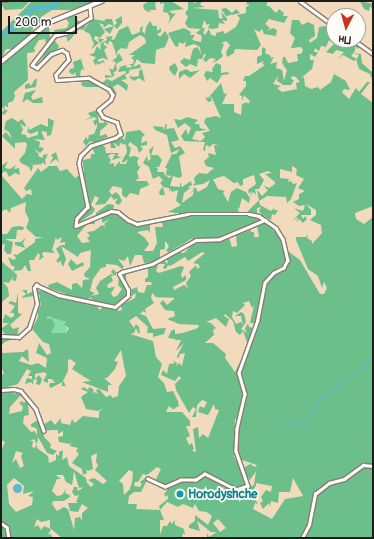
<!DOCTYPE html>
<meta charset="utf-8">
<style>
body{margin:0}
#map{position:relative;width:374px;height:539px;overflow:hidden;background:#f2dbbc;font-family:Pangolin,sans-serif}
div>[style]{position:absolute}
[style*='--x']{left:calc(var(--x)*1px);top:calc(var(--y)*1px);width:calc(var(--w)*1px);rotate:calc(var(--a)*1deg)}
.green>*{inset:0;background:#86dfa4}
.forest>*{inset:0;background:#6cbe8a}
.water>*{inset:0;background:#56bad4}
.round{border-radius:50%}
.stream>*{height:1px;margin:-0.5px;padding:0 0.5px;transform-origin:0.5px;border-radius:0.5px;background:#56bad4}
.river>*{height:4px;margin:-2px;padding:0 2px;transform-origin:2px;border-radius:2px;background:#56bad4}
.roads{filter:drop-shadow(1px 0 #877c6c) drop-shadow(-1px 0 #877c6c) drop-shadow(0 1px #877c6c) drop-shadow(0 -1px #877c6c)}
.minor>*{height:2.5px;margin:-1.25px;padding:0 1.25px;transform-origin:1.25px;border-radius:1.25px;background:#fff}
.secondary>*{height:3.5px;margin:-1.75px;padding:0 1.75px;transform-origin:1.75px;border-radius:1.75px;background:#fff}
.dots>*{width:11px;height:11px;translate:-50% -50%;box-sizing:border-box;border:2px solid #fdfcf7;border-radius:50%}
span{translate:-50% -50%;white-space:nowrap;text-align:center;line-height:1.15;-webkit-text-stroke:3.5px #fdfcf7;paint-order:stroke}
.culture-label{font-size:13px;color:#0d838f;font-weight:700}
.left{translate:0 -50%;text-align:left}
.frame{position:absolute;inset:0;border:2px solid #1c1c1c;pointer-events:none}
.north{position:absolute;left:326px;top:8px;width:40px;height:40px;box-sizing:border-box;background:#fdfcf7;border:1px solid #a3a29f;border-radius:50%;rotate:186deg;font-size:11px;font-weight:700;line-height:16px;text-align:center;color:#1c1c1c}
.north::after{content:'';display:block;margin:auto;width:14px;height:18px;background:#c8321e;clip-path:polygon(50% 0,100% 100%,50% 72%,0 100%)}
.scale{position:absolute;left:8px;top:16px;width:69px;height:18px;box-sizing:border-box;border:2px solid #1c1c1c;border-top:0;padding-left:5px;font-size:12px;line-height:14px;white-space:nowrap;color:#1c1c1c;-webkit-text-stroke:3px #fdfcf7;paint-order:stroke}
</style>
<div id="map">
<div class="green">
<div style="clip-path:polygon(48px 316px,56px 317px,68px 324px,66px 333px,51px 334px,51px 329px,46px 319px)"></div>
</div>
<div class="forest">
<div style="clip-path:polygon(10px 1px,30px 1px,22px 9px,5px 10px,1px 4px)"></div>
<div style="clip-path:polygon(32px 1px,95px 1px,71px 10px,52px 10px,41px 17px,41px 21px,49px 20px,38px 28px,41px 23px,35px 23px,32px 32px,14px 49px,6px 49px,1px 59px,1px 32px)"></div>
<div style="clip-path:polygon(149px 1px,159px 1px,155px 3px,156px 10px,148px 10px,152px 12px,148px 12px,144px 9px,143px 5px)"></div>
<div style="clip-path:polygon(160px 1px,171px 1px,184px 9px,169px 11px,173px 14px,176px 13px,168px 24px,170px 18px,168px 13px,163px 12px,164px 3px,160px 4px)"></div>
<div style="clip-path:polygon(188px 1px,193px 1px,195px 4px,196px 1px,202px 1px,200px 5px,205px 7px,192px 8px,218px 10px,219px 18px,223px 19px,221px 12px,227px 18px,227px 21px,222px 20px,225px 24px,219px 23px,218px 28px,213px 29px,208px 28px,210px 23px,207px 25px,204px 20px,202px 28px,205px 28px,203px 33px,205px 35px,209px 29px,211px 35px,216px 36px,216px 33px,223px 31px,225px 34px,236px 27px,240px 18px,237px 15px,246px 13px,246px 7px,250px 5px,246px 4px,248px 1px,268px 1px,266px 6px,269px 6px,276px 13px,279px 9px,284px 13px,283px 16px,288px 16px,284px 23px,269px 19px,265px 24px,270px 28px,267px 31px,273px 28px,277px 30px,276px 36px,264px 34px,262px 29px,259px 32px,254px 29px,261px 45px,257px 50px,235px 49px,234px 53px,227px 57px,226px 52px,230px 45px,226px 41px,221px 43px,224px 44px,221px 52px,223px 56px,217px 61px,212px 63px,216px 59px,210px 58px,206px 62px,203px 60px,206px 54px,204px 54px,202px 59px,198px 59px,197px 67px,190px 64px,186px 67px,180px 62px,184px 58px,190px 60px,193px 49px,198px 47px,201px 55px,200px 47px,194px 44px,185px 47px,186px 41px,183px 44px,179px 42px,178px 47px,175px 46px,168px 33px,184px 28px,191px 32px,190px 35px,195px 35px,192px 40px,201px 42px,202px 36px,196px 33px,201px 29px,188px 28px,185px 23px,188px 17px,185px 13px,188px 9px)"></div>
<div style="clip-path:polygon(360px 1px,373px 4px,373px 10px,370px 6px,369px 11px,364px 9px)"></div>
<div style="clip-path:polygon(226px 8px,232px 13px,236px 9px,240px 13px,232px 15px,230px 13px,231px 15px,226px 16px,221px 9px)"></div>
<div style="clip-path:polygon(74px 14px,78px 21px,83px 21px,72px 27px,68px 38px,75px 29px,87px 22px,84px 30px,79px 29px,68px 42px,66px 35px,56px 38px,54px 30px,67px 28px,69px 23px,66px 19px)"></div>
<div style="clip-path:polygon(122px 16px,122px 23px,117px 29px,114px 26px,110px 34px,104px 29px,114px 26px,109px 24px,103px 28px,104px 25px,99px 23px,105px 32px,99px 39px,104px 39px,100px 43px,98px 40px,99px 37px,95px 36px,94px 39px,99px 43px,91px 49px,94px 44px,90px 34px,84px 31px,87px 25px,93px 19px,104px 21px,106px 19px,112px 19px,114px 26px,117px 23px,115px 20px)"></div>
<div style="clip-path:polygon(evenodd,292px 20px,299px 20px,302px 25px,308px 22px,314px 25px,315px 36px,309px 40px,310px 43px,317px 38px,319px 27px,332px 25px,334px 27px,334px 40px,342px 40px,339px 43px,345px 46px,343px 44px,347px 40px,349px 45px,355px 45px,356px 42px,356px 45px,361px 45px,357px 49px,355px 46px,355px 51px,351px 56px,357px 59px,359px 55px,354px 53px,361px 54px,362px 63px,373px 73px,372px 79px,370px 74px,359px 69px,356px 59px,354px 61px,343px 55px,338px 59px,344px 52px,336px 50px,333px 54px,326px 52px,334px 44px,329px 40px,326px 47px,321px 46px,319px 51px,315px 48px,314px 52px,318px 52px,315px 57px,310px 54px,310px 60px,314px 60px,312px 69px,301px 78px,304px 77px,305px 86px,311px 89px,318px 87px,320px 90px,331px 82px,334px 74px,346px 81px,350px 90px,344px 89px,342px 92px,349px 99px,356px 88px,359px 92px,367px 82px,370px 82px,361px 94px,373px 103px,373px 206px,355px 213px,356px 219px,364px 224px,373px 217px,373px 538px,207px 538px,207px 533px,209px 537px,217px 532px,211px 532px,197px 521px,200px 531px,189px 528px,189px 525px,195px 521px,195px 515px,208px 525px,212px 516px,207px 512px,199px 511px,195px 504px,193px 508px,183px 504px,178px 507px,167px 502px,160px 510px,164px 520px,160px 520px,160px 535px,163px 526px,167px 526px,170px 521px,172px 524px,175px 520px,175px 525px,184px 529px,185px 535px,183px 533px,182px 538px,62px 538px,50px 528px,50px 520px,41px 522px,37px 519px,34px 527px,38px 525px,41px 530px,44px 526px,51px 529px,48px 535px,51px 534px,52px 537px,1px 538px,1px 451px,5px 442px,1px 440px,1px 391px,11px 391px,15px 394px,17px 392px,25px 397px,20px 396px,10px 407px,9px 414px,22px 411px,23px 407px,19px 403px,22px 401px,24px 403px,27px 399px,31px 404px,28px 405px,29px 415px,24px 416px,23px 423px,31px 432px,35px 431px,37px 436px,37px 429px,30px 425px,39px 419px,41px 426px,51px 420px,55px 425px,61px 418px,61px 423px,70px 425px,72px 419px,75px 423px,83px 416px,99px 418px,99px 412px,103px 408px,98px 411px,86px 409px,81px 397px,88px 392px,81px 389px,84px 387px,88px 390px,89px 387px,93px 389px,94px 394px,95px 392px,98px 394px,96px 390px,99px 389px,106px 397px,111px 395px,112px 398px,118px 396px,119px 386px,126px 376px,121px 350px,114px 361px,118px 362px,115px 369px,107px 378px,104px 378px,112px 385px,108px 385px,108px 392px,82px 382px,91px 381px,72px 369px,76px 363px,70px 359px,68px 360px,68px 371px,63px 381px,66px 386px,62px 386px,62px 382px,51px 388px,49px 386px,50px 383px,55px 383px,52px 379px,48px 379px,48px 383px,43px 381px,47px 374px,44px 372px,35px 374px,35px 379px,39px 375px,42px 379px,40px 385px,36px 384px,37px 379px,33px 380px,34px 385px,31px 382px,25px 384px,27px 378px,32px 379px,32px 376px,28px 376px,31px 371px,27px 369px,18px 384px,1px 389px,1px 375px,4px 374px,1px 366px,2px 353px,23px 352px,28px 349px,29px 362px,22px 356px,19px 361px,31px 365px,38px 363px,46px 368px,47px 358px,36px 353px,39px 343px,47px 355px,51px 353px,49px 344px,43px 342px,32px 329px,38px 317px,38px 311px,41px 304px,39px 300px,40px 295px,21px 298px,26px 294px,22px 290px,27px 290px,27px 294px,37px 290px,96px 306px,100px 310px,104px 306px,117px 307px,118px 311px,122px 310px,121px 305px,135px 298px,136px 293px,130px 297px,130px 290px,137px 287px,138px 292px,144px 293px,147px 285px,152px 285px,151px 282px,145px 282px,145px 279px,148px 277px,148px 268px,153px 262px,144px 263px,142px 255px,135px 255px,130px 266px,128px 256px,124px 261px,118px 259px,124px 267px,122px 269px,117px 265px,106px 264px,106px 267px,101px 268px,93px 279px,90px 291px,95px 293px,91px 296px,99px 294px,96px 288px,100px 281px,111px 274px,114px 275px,111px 272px,113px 269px,117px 273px,116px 275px,111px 276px,113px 281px,107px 285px,108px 288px,115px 287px,111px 293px,113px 297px,117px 296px,122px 289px,118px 285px,119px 277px,122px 279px,124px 272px,131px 271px,126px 275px,127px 295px,114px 305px,92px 303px,91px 297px,85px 301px,49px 288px,48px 285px,57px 282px,72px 290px,72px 284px,77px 283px,82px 288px,83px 280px,91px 279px,85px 277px,84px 274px,90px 267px,91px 250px,80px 253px,78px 257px,61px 246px,66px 259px,63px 267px,60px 260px,59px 263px,56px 261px,60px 256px,56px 249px,61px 245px,65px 245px,65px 242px,60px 243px,62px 237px,57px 240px,56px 237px,52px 250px,55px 253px,43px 252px,42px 255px,44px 257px,39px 260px,40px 255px,38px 253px,34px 260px,29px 260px,31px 271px,28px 271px,25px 265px,22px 270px,13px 271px,17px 275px,16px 281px,12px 280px,14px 275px,9px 283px,3px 282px,8px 288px,9px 296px,2px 302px,1px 261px,13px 271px,15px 267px,11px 265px,8px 257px,14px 260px,16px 258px,13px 254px,17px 255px,35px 242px,35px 239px,44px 237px,36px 237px,26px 228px,29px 220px,25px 211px,26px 202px,11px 208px,10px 213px,6px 209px,1px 212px,1px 166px,8px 161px,5px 168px,10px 169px,16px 165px,14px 169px,19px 168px,20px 175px,15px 173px,9px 177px,6px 171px,2px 173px,2px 176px,22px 199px,27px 194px,32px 195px,31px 189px,26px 191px,24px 188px,38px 168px,41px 172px,49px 166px,57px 166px,60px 171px,67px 169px,75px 178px,84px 172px,82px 158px,84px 160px,91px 158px,91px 154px,95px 154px,92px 148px,96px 148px,96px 145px,100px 143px,105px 147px,106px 153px,119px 153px,117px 156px,122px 157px,112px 160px,115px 154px,111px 154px,108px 156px,111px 160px,109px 164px,114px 163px,114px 167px,120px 161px,120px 164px,126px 164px,128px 159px,123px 163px,122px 161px,127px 152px,126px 145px,120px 143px,119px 147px,113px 142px,116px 148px,111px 148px,110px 141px,122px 138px,125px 140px,126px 132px,140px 130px,145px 135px,142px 137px,141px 143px,147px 141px,147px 145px,140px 146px,143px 149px,139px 153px,137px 147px,130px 142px,128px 145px,131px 148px,129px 157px,135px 156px,139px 158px,137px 162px,139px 167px,141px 166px,137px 172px,139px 178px,135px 181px,147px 181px,149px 185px,140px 189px,139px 195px,130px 193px,126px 198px,122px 195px,122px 188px,113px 186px,109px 191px,112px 195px,116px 192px,119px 195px,122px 201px,119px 205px,115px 203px,118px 198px,114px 200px,111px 196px,105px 204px,95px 205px,99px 198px,95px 196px,91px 205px,95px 209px,93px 213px,80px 222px,94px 219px,95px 224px,87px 224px,77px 236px,82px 243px,90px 242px,87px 238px,90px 236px,87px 232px,94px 231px,102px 225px,106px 227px,104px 224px,110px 219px,102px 223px,102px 218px,96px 218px,96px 213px,108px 204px,114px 205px,113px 212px,129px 223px,150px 225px,150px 233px,148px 230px,137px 232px,145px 238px,149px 244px,144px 251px,153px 251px,157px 243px,155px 227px,163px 227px,161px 219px,178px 215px,179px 213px,168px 212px,181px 205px,176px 201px,178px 190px,172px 192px,170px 189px,170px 194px,169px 188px,163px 187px,165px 195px,160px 195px,159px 192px,163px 186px,160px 183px,163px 180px,159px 176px,153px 179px,149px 167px,143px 163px,147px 156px,148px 161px,151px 159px,149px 150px,154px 146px,151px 155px,158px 155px,162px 160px,159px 167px,154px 167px,158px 168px,157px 172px,164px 172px,164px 174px,169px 178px,172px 176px,166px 175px,167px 168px,165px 168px,172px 154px,176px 154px,180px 149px,171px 153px,167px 135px,155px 130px,153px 126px,163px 127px,164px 131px,165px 125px,167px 124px,166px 129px,174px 128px,179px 140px,171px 142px,175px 148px,180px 146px,185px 153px,179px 156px,182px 176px,179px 178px,173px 176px,170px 186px,180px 187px,180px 182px,182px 187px,191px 181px,192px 186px,195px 183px,194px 178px,199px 173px,207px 174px,214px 168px,206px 166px,204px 161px,209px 157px,208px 153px,216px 155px,214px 145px,219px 144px,213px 144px,208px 148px,209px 146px,206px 145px,205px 151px,203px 150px,205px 142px,184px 141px,181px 136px,186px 129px,188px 135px,191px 128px,185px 123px,178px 128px,174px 119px,181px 120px,187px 117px,198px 120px,194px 124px,199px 124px,200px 128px,207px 130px,196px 131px,192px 139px,201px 141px,205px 137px,202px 133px,210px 131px,204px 122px,206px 118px,216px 116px,221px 118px,212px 98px,210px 96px,212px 101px,208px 102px,205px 97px,208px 98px,221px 83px,224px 94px,227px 93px,222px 104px,234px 104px,234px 112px,241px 115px,242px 104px,247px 102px,248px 104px,250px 101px,244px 95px,242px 101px,242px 96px,239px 95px,246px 86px,246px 81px,243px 81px,245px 76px,249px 76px,265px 65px,262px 64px,264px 61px,257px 64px,257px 57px,262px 55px,262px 47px,266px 49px,265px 53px,271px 56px,270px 58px,274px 57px,270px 64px,277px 62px,276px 68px,282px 70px,284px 81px,287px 70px,282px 63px,283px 57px,286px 57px,285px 59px,288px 60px,286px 61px,289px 63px,298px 61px,297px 54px,301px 54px,303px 50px,301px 47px,291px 48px,295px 38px,290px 33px,292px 20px,278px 76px,277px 81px,284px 85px,291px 85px,294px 80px,291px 79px,292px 76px,296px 77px,300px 82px,296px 83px,297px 89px,282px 92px,277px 88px,281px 86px,273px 84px,278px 76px,292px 20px,292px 166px,297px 169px,296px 175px,304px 179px,298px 188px,305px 191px,299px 194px,299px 199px,293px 202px,299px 206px,305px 205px,303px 211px,294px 208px,300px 213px,292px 221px,298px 217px,296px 222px,299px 219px,303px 223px,307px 219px,305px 216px,303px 219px,301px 215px,311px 215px,311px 210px,306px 204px,316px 210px,316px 215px,310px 220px,321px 225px,322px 233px,312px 244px,312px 241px,307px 238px,308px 234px,306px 237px,296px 237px,296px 240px,308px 269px,318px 276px,322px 288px,324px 282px,327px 288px,324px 294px,320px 294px,300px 260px,289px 252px,289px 265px,274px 274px,266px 284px,257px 329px,241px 370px,246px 391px,236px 441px,237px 450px,242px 460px,257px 465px,255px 467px,250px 464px,242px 469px,250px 480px,256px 471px,254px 485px,249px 488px,234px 456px,235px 419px,239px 418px,245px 389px,239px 370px,246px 350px,235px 372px,225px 358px,226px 354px,213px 343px,205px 343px,214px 335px,213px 330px,216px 328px,211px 323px,206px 322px,216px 318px,226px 327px,229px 319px,224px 316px,225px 314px,233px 321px,236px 332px,240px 335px,243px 331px,248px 345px,259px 314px,262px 284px,270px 273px,286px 263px,281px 239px,266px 222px,257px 226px,259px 237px,254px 237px,254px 232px,251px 232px,251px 230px,236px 235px,237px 246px,232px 247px,229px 238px,196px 241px,197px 243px,192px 245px,184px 253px,181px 253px,182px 249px,165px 259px,168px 261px,167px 264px,164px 260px,160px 264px,165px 264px,163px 268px,166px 269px,168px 265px,170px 266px,185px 257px,188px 261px,202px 252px,205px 253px,193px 263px,198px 264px,200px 267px,197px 269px,196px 265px,189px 272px,191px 276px,186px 283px,188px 288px,184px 285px,174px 290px,173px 287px,186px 280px,186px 275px,182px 278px,181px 275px,184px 267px,181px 266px,159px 273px,156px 271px,158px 265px,155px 266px,155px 261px,160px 257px,160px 250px,165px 249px,165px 241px,169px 246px,166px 251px,169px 252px,191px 239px,217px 238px,262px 221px,251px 215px,233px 216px,232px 213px,239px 212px,237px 208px,239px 209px,242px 198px,249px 203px,250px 198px,246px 192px,237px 188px,231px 192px,228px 202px,223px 193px,225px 191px,218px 189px,213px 179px,224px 176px,234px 183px,238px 182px,240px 186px,243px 185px,243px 179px,254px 175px,256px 184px,248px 190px,249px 194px,252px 191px,250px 198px,253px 192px,256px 195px,255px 189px,259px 189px,264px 180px,259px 174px,268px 171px,272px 173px,265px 174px,275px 182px,275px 184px,269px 188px,263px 185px,268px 190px,262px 196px,257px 190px,259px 200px,246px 213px,257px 214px,257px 208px,261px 207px,259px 211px,262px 215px,271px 220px,272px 214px,275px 215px,278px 210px,274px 210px,274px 208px,271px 211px,260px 205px,259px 201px,267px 196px,286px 197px,287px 203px,291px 199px,297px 183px,293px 184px,291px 181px,288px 182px,289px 179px,280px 178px,280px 169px,292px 172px,292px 166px,292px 20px,210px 180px,207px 187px,198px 192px,195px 187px,190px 194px,194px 190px,193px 195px,182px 203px,184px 193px,190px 188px,188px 186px,203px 184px,210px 180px,292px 20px,152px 293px,156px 297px,175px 298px,167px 305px,163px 300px,160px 303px,165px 310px,174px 311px,175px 316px,167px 319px,179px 324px,199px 325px,198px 328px,183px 333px,175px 334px,175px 329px,171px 331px,168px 338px,181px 340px,176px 351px,184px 343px,177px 356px,178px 359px,180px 354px,185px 353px,182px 366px,179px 363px,176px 366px,177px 363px,173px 360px,175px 363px,169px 364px,167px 374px,163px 370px,161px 375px,175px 381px,179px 376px,181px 378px,175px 384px,176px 390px,189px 413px,193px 407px,196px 409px,192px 417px,196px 417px,197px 405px,202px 400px,207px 402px,204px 408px,200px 406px,198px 412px,208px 415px,214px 404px,215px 409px,219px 410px,208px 438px,203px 434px,199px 438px,198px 427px,193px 429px,196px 452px,192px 451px,194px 449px,192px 443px,189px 445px,186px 438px,190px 436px,186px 426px,190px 426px,190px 421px,182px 412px,166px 412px,169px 406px,173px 409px,179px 406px,178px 401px,173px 391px,167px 392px,164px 383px,158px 377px,162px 364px,156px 357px,153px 341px,130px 334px,134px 333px,136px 328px,138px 333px,140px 333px,139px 327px,136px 324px,134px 328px,129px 321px,136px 316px,148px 327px,147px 333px,153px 333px,153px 337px,164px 334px,166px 328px,153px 329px,146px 316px,140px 314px,143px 311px,146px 313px,145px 309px,154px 303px,151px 298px,152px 293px,292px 20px,249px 301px,252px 308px,254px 305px,250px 323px,255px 323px,253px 328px,249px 327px,248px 323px,245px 329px,247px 333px,241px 329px,246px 322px,244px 314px,241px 312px,235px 316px,241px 316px,243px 325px,241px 322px,236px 324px,232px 317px,233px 311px,237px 313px,245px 305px,243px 303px,249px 301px,292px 20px,48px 316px,66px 322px,64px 324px,69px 328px,66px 333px,51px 333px,55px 325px,52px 319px,46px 319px,48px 316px,292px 20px,52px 430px,58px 430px,58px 434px,63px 431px,63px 436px,58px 437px,59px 442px,70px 444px,71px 442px,70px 446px,78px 448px,76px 451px,79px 454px,72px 463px,82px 469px,83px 475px,87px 473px,86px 469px,88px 471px,93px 469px,91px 456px,97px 453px,96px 462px,98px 465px,95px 470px,107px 481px,103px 484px,94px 478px,88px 480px,94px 484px,91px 487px,87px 483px,86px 478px,69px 466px,67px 457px,62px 460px,63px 450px,59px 452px,59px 456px,56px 454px,56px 460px,49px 463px,48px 456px,37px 448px,37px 444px,35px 448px,32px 447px,33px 441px,30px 441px,34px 439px,37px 444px,38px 437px,47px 453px,53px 455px,57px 451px,50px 448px,51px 444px,44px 437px,44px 431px,52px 430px,292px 20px,16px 451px,23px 453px,21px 456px,24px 466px,20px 468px,16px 459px,12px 463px,16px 451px,292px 20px,157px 467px,161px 469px,156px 479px,160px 487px,168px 489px,164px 494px,166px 497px,168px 495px,168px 499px,159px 506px,160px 510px,136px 509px,137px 504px,128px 504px,129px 496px,134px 492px,141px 492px,147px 480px,145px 478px,140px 482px,142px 484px,140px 487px,134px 486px,135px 482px,138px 482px,143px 474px,147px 475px,157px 467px,292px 20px,129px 470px,133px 472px,132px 482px,130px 489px,124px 495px,123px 484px,119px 481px,129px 470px,292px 20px,74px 471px,79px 488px,84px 487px,78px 491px,77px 487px,74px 487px,72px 492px,75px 496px,79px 495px,76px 502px,79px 503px,68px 503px,70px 511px,78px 512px,82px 504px,88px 508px,82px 513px,82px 521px,80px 517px,75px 518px,74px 530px,68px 509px,64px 507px,57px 511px,52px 504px,53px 501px,64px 501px,71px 496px,65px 493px,66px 489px,62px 495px,57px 496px,52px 491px,57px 479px,61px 479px,56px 475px,63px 475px,66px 482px,72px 485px,74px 471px,292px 20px,14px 478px,24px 486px,23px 494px,34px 491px,28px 496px,33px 497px,32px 505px,16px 512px,9px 504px,7px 485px,14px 478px,292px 20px,293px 478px,303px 496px,285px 499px,272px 519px,253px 509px,255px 503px,258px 504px,255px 499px,256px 483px,272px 486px,271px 492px,266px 490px,261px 497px,263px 501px,260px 503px,263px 509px,269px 503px,270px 507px,271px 501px,278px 503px,279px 492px,290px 492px,293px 478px,292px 20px,218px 519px,226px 528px,220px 532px,213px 523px,218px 519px)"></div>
<div style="clip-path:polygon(150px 21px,153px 26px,157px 26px,157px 31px,161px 28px,161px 32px,157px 34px,160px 37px,165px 31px,169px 37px,165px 47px,156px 50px,155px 64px,142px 63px,137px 59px,133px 67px,140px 64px,141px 68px,129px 70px,132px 66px,129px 64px,133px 64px,134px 60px,131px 58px,135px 55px,129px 55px,146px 43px,145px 38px,140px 35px,129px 42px,127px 49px,121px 48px,117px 52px,117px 56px,119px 53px,123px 60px,116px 64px,117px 70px,113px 73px,115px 75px,112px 77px,105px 78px,105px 75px,112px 76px,109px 68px,113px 70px,116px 62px,112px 61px,117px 57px,112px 42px,109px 41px,108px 45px,105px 42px,103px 44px,107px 47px,104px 50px,108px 60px,103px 58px,97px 60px,99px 62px,104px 60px,105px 66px,104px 62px,97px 65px,96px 62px,96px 66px,93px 61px,96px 57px,89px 55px,94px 53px,97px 46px,100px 50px,101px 43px,107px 40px,106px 37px,113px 36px,111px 39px,114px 40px,119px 30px,128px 26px,132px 35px,140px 32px,140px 28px,143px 26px,142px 31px,145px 34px,146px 27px)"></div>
<div style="clip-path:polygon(49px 26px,50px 39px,46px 43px,45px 39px,39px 40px,34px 48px,35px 52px,27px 53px,28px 80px,14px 92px,15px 96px,13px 101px,8px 103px,8px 107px,4px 106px,5px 110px,8px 110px,4px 115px,1px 113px,4px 110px,3px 107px,1px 109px,1px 66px)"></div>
<div style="clip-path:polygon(54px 40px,59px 46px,58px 49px,49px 53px,37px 66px,44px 56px,44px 52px)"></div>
<div style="clip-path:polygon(81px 59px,84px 70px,81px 69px,80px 76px,76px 76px,75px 72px,73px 75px,69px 72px,70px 69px,74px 68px,73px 62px)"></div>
<div style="clip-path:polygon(175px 63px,178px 69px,175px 76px,170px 71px,169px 67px)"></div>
<div style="clip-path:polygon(216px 63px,221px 65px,221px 73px,227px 72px,230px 74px,222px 75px,217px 83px,210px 78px,207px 81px,204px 75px,206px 71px,213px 72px,212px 69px)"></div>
<div style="clip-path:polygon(126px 65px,127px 68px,130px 67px,129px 73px,125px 75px,127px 79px,121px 80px,128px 85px,127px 91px,118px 84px,113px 87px,117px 94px,114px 94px,107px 84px,101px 84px,95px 81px,102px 83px,107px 79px,112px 81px,126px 73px,126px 71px,118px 72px,120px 67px)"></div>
<div style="clip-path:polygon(142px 69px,145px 82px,139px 78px,134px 81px,130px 78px,130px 75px,132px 77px,139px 76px,139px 71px)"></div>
<div style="clip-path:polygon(186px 69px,191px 72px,200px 70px,190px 78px,184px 74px,179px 79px,179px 72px)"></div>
<div style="clip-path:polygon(75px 78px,88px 80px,102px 87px,85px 87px,81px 85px,82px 82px,77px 81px)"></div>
<div style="clip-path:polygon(35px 79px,37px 79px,36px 87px,25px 89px,25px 85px,29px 83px,31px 86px)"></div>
<div style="clip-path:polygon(36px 90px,31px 97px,33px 100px,42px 97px,43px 103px,33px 103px,27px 99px,22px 103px,25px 93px)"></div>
<div style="clip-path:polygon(97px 110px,98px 116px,102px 118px,98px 117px,99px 123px,104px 123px,104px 121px,108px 124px,100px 131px,100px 136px,106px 134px,108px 137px,94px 143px,90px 141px,86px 146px,83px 142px,86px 137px,88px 140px,89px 135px,94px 134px,97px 127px,97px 123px,95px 126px,93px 121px,97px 119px,94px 117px,83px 121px,91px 117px,88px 113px)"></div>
<div style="clip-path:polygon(12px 118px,18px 122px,22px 119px,26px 125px,25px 127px,20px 123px,23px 129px,21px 134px,26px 135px,27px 138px,38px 135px,38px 131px,31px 134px,27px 132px,29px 126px,29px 130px,41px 124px,48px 127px,48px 118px,54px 121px,51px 135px,47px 136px,47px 132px,41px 131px,45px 140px,33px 139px,40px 142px,39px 148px,41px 147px,44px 149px,40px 153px,33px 148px,39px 154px,38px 156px,43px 158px,43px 155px,48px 154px,45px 160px,46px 165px,42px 162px,42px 164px,33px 165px,30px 161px,33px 166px,31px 172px,29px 167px,21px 163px,19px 160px,25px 153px,27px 144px,25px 142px,15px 143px,15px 149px,2px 136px,6px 132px,12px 139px,9px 132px,4px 129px,6px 121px)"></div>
<div style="clip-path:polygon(56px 152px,59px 163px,56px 159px,49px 164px,53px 158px,51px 155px)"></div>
<div style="clip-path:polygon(19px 226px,24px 227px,23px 230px,17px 230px,16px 239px,5px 239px,13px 242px,11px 254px,7px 254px,4px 250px,5px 244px,1px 245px,1px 234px,7px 234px,12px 227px)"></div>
<div style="clip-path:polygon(26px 237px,23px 243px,25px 248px,15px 245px,15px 242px,21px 242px)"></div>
<div style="clip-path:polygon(71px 259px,77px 265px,83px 262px,84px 265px,72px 271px,68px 264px)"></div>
<div style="clip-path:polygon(18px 292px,18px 313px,22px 314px,10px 325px,13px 329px,19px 327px,17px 337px,24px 337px,20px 338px,20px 342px,16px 338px,5px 342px,1px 346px,1px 337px,5px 335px,1px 328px,1px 326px,2px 328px,9px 323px,3px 323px,3px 320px,5px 314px,11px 318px,14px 316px,14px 313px,10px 313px,15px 306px,8px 303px,11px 301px,16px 303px)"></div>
</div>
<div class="water">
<div class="round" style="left:12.5px;top:483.5px;width:9px;height:9px"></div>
</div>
<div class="stream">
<div style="--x:280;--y:426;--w:27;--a:-10"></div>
<div style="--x:307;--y:421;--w:15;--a:-53"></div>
<div style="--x:316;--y:409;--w:10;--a:-73"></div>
<div style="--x:319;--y:399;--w:50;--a:-35.3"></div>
<div style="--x:360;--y:370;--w:19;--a:-47"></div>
</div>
<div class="river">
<div style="--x:1;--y:34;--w:25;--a:-27"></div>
<div style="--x:23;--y:23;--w:16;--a:-63"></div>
<div style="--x:30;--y:9;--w:22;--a:-5"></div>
<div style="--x:52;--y:7;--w:10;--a:-37"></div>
</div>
<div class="roads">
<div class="minor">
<div style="--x:2;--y:1;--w:5;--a:0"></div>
<div style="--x:300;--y:1;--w:42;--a:36.3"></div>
<div style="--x:90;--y:6;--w:12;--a:85"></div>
<div style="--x:91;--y:18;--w:28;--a:148"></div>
<div style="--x:67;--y:33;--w:12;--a:166"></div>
<div style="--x:55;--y:36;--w:37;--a:128"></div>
<div style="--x:32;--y:65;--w:6;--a:31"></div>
<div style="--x:37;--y:68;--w:20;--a:-45"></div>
<div style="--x:51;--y:54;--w:12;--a:-20"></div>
<div style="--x:62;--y:50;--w:6;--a:31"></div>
<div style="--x:67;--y:53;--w:7;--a:74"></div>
<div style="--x:69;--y:60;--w:20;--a:131"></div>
<div style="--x:56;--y:75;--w:5;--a:79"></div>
<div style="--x:57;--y:80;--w:32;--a:-4"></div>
<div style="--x:89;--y:78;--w:23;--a:29"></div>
<div style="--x:109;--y:89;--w:7;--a:56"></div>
<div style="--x:113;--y:95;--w:5;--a:112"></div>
<div style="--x:111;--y:100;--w:16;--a:140"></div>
<div style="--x:99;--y:110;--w:8;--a:60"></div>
<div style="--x:103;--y:117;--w:15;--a:20"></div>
<div style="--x:117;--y:122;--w:13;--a:72"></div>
<div style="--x:121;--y:134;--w:6;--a:141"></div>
<div style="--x:116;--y:138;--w:26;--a:162"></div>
<div style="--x:91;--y:146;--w:14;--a:135"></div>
<div style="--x:81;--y:156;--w:7;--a:106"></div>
<div style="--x:79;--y:163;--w:45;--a:78.4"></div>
<div style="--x:88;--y:207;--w:16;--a:133"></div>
<div style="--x:77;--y:219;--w:7;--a:98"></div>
<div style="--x:76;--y:226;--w:38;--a:-23"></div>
<div style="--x:111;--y:211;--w:7;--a:8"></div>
<div style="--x:118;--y:212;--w:13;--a:39"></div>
<div style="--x:128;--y:220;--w:10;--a:24"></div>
<div style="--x:137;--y:224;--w:52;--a:-11.1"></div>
<div style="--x:188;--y:214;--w:61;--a:0"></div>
<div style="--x:249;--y:214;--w:10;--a:11"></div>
<div style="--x:259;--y:216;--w:21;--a:35"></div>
<div style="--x:276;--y:228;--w:13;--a:58"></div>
<div style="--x:283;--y:239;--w:22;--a:77"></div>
<div style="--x:288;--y:260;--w:9;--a:117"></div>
<div style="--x:284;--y:268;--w:11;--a:153"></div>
<div style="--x:274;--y:273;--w:13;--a:132"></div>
<div style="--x:265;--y:283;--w:38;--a:101"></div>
<div style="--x:258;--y:320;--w:56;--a:109.7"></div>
<div style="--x:239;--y:373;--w:22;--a:74"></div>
<div style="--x:245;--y:394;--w:36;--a:103"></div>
<div style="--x:237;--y:429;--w:22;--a:93"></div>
<div style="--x:236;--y:451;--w:37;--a:71"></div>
<div style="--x:248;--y:486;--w:13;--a:162"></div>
<div style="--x:236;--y:490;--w:35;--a:-153"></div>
<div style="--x:205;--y:474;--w:11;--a:146"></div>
<div style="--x:196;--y:480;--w:15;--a:180"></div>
<div style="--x:181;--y:480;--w:17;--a:156"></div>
<div style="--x:165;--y:487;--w:19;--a:-155"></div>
<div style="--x:354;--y:40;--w:24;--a:36"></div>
<div style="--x:1;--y:336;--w:18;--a:3"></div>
<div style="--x:19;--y:337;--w:13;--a:-42"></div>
<div style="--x:29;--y:328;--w:25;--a:-72"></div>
<div style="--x:37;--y:304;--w:16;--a:-101"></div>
<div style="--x:34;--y:288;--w:4;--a:-56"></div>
<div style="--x:36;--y:285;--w:24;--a:24"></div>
<div style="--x:58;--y:295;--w:58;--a:11.9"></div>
<div style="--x:115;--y:307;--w:17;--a:-40"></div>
<div style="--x:128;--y:296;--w:6;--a:-90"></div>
<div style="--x:128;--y:290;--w:18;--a:-119"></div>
<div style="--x:119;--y:274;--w:4;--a:-34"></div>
<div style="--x:122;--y:272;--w:31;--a:-15"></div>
<div style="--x:152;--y:264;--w:50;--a:-28.6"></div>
<div style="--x:196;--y:240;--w:24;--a:-2"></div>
<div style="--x:220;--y:239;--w:49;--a:-22.9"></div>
<div style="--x:1;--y:390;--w:13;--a:-4"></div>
<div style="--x:14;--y:389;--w:7;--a:16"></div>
<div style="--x:21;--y:391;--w:23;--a:50"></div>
<div style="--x:36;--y:409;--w:23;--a:70"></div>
<div style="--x:1;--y:523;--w:7;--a:34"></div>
<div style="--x:7;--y:527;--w:11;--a:80"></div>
<div style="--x:302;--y:538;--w:15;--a:-62"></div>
<div style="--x:309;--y:525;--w:32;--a:-79"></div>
<div style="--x:315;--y:494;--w:18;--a:-38"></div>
<div style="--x:329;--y:483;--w:16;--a:-15"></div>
<div style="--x:344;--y:479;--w:24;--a:-36"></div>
<div style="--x:363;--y:465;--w:10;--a:6"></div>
</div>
<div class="secondary">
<div style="--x:1;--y:62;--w:61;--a:-39.7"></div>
<div style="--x:48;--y:23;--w:58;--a:-22.2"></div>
</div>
</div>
<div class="dots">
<div style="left:180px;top:494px;background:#0f9aa8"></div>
</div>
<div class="culture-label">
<span class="left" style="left:188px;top:494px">Horodyshche</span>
</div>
<div class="frame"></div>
<div class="north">Пн</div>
<div class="scale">200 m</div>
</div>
